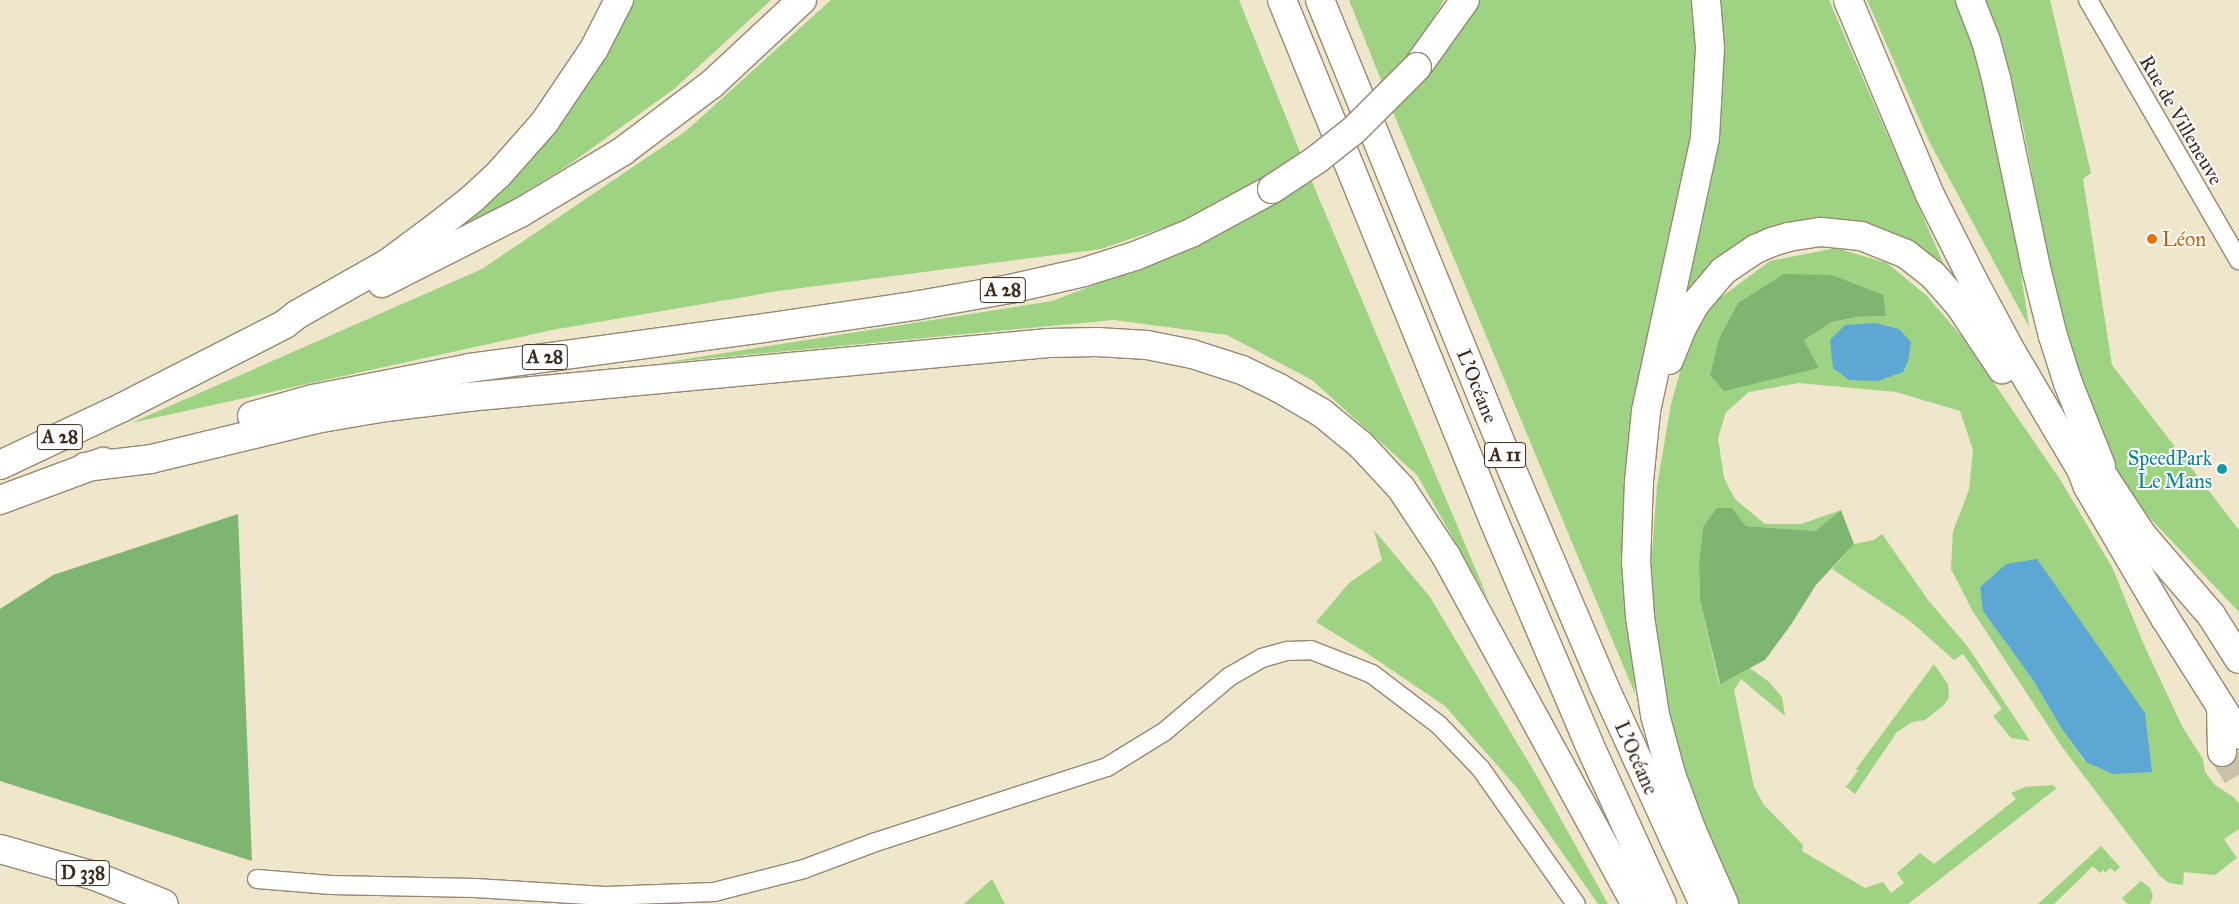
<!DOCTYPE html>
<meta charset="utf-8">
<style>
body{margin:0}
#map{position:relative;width:2239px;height:904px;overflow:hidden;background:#efe6cb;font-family:"IM FELL Great Primer",serif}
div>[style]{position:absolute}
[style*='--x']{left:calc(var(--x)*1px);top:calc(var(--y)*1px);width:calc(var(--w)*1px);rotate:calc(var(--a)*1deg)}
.green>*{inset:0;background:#9ed383}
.forest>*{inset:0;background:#7eb571}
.water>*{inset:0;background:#5da7d5}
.motorway-tunnel>*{height:28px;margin-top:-14px;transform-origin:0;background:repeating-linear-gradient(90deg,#cbc0a8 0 28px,transparent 0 42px)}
.roads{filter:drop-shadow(1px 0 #958874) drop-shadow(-1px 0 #958874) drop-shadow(0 1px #958874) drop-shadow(0 -1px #958874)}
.minor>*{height:18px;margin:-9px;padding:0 9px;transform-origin:9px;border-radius:9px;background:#fff}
.primary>*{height:28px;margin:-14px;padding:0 14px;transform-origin:14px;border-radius:14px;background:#fff}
.motorway>*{height:28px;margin:-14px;padding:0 14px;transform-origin:14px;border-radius:14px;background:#fff}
.bridges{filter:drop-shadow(1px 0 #958874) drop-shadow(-1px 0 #958874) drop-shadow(0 1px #958874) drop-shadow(0 -1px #958874)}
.motorway-bridge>*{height:28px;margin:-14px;padding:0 14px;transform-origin:14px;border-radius:14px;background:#fff}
.dots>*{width:14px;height:14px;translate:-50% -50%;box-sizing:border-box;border:2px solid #fff;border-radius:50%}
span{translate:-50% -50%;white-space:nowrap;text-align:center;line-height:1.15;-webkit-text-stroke:4px #fff;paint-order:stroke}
.shield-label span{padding:1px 4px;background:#fff;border:1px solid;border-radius:4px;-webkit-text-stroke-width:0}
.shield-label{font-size:19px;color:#3b2a1e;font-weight:700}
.street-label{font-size:20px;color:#3b2a1e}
.food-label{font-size:20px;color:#c56008}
.left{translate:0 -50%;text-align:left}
.culture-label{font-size:20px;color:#0d838f}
.right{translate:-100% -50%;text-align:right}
</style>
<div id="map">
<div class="green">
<div style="clip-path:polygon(633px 0,771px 0,674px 89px,570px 164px,454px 236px,520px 169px,576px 100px,628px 14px)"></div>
<div style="clip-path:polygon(831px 0,1239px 0,1302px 157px,1189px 219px,1101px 249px,778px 291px,552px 330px,131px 423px,482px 269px,686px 131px)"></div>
<div style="clip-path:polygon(1349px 0,1444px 0,1412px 55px,1383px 85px)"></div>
<div style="clip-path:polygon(1475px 0,1698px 0,1703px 80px,1629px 579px,1635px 694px,1391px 107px)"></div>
<div style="clip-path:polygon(1717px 0,1829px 0,1944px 265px,1883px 234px,1787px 227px,1676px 321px)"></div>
<div style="clip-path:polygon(1867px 0,1963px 0,2005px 165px,2029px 327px,1929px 141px)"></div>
<div style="clip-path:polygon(1981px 0,2050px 0,2091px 173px,2083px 179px,2112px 365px,2239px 530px,2239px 612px,2146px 514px,2106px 453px,2080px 390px,2056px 297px,2023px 126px,2001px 51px)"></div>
<div style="clip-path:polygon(1310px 177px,1489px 601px,1417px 475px,1312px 380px,1227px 335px,1114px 320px,661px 363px,1052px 301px,1147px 265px)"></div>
<div style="clip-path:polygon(evenodd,1836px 248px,1887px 263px,1926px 295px,1963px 338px,2061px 481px,2112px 567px,2144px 645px,2183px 728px,2203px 759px,2205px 772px,2215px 785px,2235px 798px,2239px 804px,2239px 829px,2224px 839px,2237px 858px,2215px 875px,2184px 872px,2183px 885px,2169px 883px,2159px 875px,2062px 747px,1972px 610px,1951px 569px,1953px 531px,1969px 490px,1973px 450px,1960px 411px,1896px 392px,1799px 383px,1749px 392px,1726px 412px,1718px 438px,1724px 478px,1735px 499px,1765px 524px,1801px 524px,1841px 510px,1815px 531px,1746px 526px,1732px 508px,1703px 527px,1699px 561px,1700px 600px,1719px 684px,1750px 668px,1769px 682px,1782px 697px,1785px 716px,1741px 679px,1734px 690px,1754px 787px,1764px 805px,1803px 845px,1802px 851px,1865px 888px,1883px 882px,1891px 893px,1904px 883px,1897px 873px,1920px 853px,1934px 864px,2016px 799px,2011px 793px,2025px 787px,2052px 785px,2057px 788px,1908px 904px,1738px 904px,1704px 829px,1680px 763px,1663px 695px,1653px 631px,1651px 568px,1657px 486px,1671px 404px,1686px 351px,1712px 304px,1770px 261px,1836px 248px,1738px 303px,1886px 316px,1857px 317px,1832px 322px,1804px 340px,1819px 368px,1710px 375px,1719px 338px,1738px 303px,1836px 248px,2006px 564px,2085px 762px,2062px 729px,2033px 680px,1984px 612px,1980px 587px,2006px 564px)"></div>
<div style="clip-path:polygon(1374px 530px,1430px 597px,1538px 778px,1608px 904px,1598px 904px,1518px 789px,1445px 706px,1365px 652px,1316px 622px,1349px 583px,1382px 560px)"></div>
<div style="clip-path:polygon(1882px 534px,1928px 600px,1968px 647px,2030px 741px,2011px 738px,1993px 716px,2002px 709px,1963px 654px,1954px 660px,1910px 621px,1832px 569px,1854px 544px,1874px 540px)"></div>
<div style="clip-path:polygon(1934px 664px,1948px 684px,1949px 698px,1944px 705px,1925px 720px,1912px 722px,1897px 732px,1855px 794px,1846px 787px,1858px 771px,1856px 769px)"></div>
<div style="clip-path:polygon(2101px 846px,2120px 867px,2115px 872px,2110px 868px,2105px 873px,2103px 870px,2100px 873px,2093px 866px,2054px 904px,2038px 904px)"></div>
<div style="clip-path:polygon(992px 879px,1005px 904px,964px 904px)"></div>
<div style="clip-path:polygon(2141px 881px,2150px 888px,2153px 896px,2150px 904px,2127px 904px,2122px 898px)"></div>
</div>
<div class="forest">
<div style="clip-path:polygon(1784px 274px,1832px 275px,1883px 295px,1886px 316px,1857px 317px,1832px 322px,1804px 340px,1819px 368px,1724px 391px,1710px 375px,1719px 338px,1738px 303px)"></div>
<div style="clip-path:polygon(1717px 508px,1732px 508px,1746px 526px,1815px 531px,1841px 510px,1854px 544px,1816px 585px,1790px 626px,1765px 660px,1720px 684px,1700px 600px,1699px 561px,1703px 527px)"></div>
<div style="clip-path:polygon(238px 514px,252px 861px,0 781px,0 609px,53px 575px)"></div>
</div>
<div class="water">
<div style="clip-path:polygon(1875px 323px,1899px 329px,1911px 342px,1908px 361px,1903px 372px,1878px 381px,1849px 380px,1833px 368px,1830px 340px,1845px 325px)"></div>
<div style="clip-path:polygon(2037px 559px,2145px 713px,2152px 772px,2113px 774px,2086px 762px,2062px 729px,2033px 680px,1983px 611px,1980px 587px,2006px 564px)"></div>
</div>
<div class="motorway-tunnel">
<div style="--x:2222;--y:752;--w:32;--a:58"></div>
</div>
<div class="roads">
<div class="minor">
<div style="--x:2088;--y:0;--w:301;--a:59.9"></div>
<div style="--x:257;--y:879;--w:74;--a:4.6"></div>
<div style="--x:331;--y:885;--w:144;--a:1.2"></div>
<div style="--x:475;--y:888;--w:130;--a:3.5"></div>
<div style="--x:605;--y:896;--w:109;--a:-2.1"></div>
<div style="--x:714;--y:892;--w:93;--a:-14.3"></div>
<div style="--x:804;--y:869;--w:74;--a:-20.6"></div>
<div style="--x:873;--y:843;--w:246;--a:-18"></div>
<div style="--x:1107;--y:767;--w:67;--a:-31.6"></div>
<div style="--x:1164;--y:732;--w:85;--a:-40.2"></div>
<div style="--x:1229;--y:677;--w:38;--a:-30"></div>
<div style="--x:1262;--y:658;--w:26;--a:-16"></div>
<div style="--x:1287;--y:651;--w:24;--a:-2"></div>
<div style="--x:1311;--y:650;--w:66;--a:21.5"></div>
<div style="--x:1372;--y:674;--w:84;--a:37.3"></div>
<div style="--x:1439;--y:725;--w:61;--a:46.3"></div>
<div style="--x:1481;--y:769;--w:165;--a:54.9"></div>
</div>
<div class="primary">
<div style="--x:0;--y:849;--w:99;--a:15.9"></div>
<div style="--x:95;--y:876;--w:74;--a:22.1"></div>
</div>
<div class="motorway">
<div style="--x:1282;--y:0;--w:562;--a:67.86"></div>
<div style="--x:1494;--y:521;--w:242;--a:66.9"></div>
<div style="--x:1589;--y:744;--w:176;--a:65.5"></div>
<div style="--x:1320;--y:0;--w:492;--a:67.8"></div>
<div style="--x:1506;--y:456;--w:250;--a:66.9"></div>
<div style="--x:1604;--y:686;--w:240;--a:65.4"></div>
<div style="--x:1706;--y:0;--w:48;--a:85.2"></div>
<div style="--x:1710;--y:48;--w:90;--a:93.2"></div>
<div style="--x:1705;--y:138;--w:279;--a:102.2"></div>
<div style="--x:1646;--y:411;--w:70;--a:95.7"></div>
<div style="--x:1639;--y:481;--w:80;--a:92.1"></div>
<div style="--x:1636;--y:561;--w:56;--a:85.9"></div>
<div style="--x:1640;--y:617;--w:99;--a:81.3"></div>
<div style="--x:1655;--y:715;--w:61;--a:74.8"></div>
<div style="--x:1671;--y:774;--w:61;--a:69.8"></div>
<div style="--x:1692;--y:831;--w:80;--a:66.3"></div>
<div style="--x:1848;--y:0;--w:212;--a:67.2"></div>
<div style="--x:1930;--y:195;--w:97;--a:63.2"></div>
<div style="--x:1974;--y:282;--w:81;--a:61.8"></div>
<div style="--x:2012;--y:353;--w:135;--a:59.3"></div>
<div style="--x:2081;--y:469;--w:19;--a:69"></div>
<div style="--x:2088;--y:487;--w:152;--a:59.6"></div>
<div style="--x:2165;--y:618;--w:138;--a:57.7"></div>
<div style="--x:1970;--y:0;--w:44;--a:68.7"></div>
<div style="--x:1986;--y:41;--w:38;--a:75"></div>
<div style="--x:1996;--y:78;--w:198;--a:78.1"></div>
<div style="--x:2037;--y:272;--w:66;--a:76"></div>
<div style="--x:2053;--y:336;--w:49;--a:72.3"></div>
<div style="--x:2068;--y:383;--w:89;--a:68.3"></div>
<div style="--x:1417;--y:67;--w:82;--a:-54.4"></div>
<div style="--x:382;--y:283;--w:155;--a:-26.9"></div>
<div style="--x:520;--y:213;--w:120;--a:-31"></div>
<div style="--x:623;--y:151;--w:111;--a:-37"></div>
<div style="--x:712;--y:84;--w:123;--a:-43"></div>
<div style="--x:1669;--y:360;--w:37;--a:-68"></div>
<div style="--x:1683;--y:326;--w:26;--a:-61"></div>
<div style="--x:1696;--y:303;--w:42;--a:-49.8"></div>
<div style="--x:1723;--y:271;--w:40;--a:-34"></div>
<div style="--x:1756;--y:249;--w:17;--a:-24"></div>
<div style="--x:1772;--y:242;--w:17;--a:-17"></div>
<div style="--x:1788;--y:237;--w:33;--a:-9"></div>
<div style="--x:1821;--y:232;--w:40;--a:5.7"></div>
<div style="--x:1861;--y:236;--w:48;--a:21.8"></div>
<div style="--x:1906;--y:254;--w:34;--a:38"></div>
<div style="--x:1933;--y:275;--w:41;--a:48.9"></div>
<div style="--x:1960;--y:306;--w:76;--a:56.3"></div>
<div style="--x:252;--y:416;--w:63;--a:-15.6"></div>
<div style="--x:313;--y:399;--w:159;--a:-11.2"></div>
<div style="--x:469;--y:368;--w:298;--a:-7.7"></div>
<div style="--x:764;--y:328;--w:157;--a:-8.4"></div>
<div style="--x:919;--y:305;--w:92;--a:-10"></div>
<div style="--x:1010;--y:289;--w:76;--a:-12.9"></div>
<div style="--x:1084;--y:272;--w:53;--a:-17.4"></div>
<div style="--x:1135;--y:256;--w:61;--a:-22.3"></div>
<div style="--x:1191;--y:233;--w:92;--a:-28.5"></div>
<div style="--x:2081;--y:450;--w:14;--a:60"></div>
<div style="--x:2088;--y:462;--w:18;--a:41"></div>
<div style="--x:2102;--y:474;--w:73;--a:56.7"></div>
<div style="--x:2142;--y:535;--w:106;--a:49.2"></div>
<div style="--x:2211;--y:615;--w:52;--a:57.5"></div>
<div style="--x:0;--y:465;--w:134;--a:-25.2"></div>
<div style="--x:121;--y:408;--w:184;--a:-27.1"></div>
<div style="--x:285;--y:324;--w:16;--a:-38"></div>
<div style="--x:298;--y:314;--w:103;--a:-29.5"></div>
<div style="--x:388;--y:263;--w:64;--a:-36.7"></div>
<div style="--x:439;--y:225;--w:42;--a:-38.2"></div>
<div style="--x:472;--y:199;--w:35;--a:-43"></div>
<div style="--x:498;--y:175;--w:69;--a:-48.5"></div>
<div style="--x:544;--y:123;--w:89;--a:-56"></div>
<div style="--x:594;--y:49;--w:55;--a:-63"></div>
<div style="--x:85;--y:467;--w:66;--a:-6.9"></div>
<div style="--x:151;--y:459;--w:170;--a:-13.6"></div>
<div style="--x:316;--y:419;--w:65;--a:-9.8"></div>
<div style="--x:380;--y:408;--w:89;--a:-7.1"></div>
<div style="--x:468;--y:397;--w:583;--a:-5.32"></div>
<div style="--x:1048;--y:343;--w:49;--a:-1.2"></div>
<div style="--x:1097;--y:342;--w:50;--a:3.4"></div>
<div style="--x:1147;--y:345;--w:46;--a:11.3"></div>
<div style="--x:1192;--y:354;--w:52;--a:17.7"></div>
<div style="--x:1242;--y:370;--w:41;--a:25.9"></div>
<div style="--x:1279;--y:388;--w:50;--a:30.2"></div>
<div style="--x:1322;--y:413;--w:50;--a:39.4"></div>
<div style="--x:1361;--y:445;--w:59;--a:47.1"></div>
<div style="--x:1401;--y:488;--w:82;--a:56.5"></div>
<div style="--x:1446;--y:556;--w:396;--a:61.4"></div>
<div style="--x:0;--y:500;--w:110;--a:-20.3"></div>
<div style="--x:2221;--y:707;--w:45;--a:88.7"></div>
</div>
</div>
<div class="bridges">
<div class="motorway-bridge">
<div style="--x:1272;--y:189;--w:53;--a:-33.4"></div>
<div style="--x:1316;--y:160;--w:48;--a:-38.3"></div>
<div style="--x:1354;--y:130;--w:89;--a:-45"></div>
</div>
</div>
<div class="dots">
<div style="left:2152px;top:239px;background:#e8710a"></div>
<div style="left:2222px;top:469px;background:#0f9aa8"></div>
</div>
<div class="shield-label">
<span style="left:1003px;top:290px">A 28</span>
<span style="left:545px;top:357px">A 28</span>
<span style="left:60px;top:437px">A 28</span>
<span style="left:1505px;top:455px">A 11</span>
<span style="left:83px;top:873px">D 338</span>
</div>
<div class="street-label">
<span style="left:2181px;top:120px;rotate:60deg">Rue de Villeneuve</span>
<span style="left:1477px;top:386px;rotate:68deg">L’Océane</span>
<span style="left:1636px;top:758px;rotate:66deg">L’Océane</span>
</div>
<div class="food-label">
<span class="left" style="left:2162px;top:239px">Léon</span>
</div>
<div class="culture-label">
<span class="right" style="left:2212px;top:470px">SpeedPark<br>Le Mans</span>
</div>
</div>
